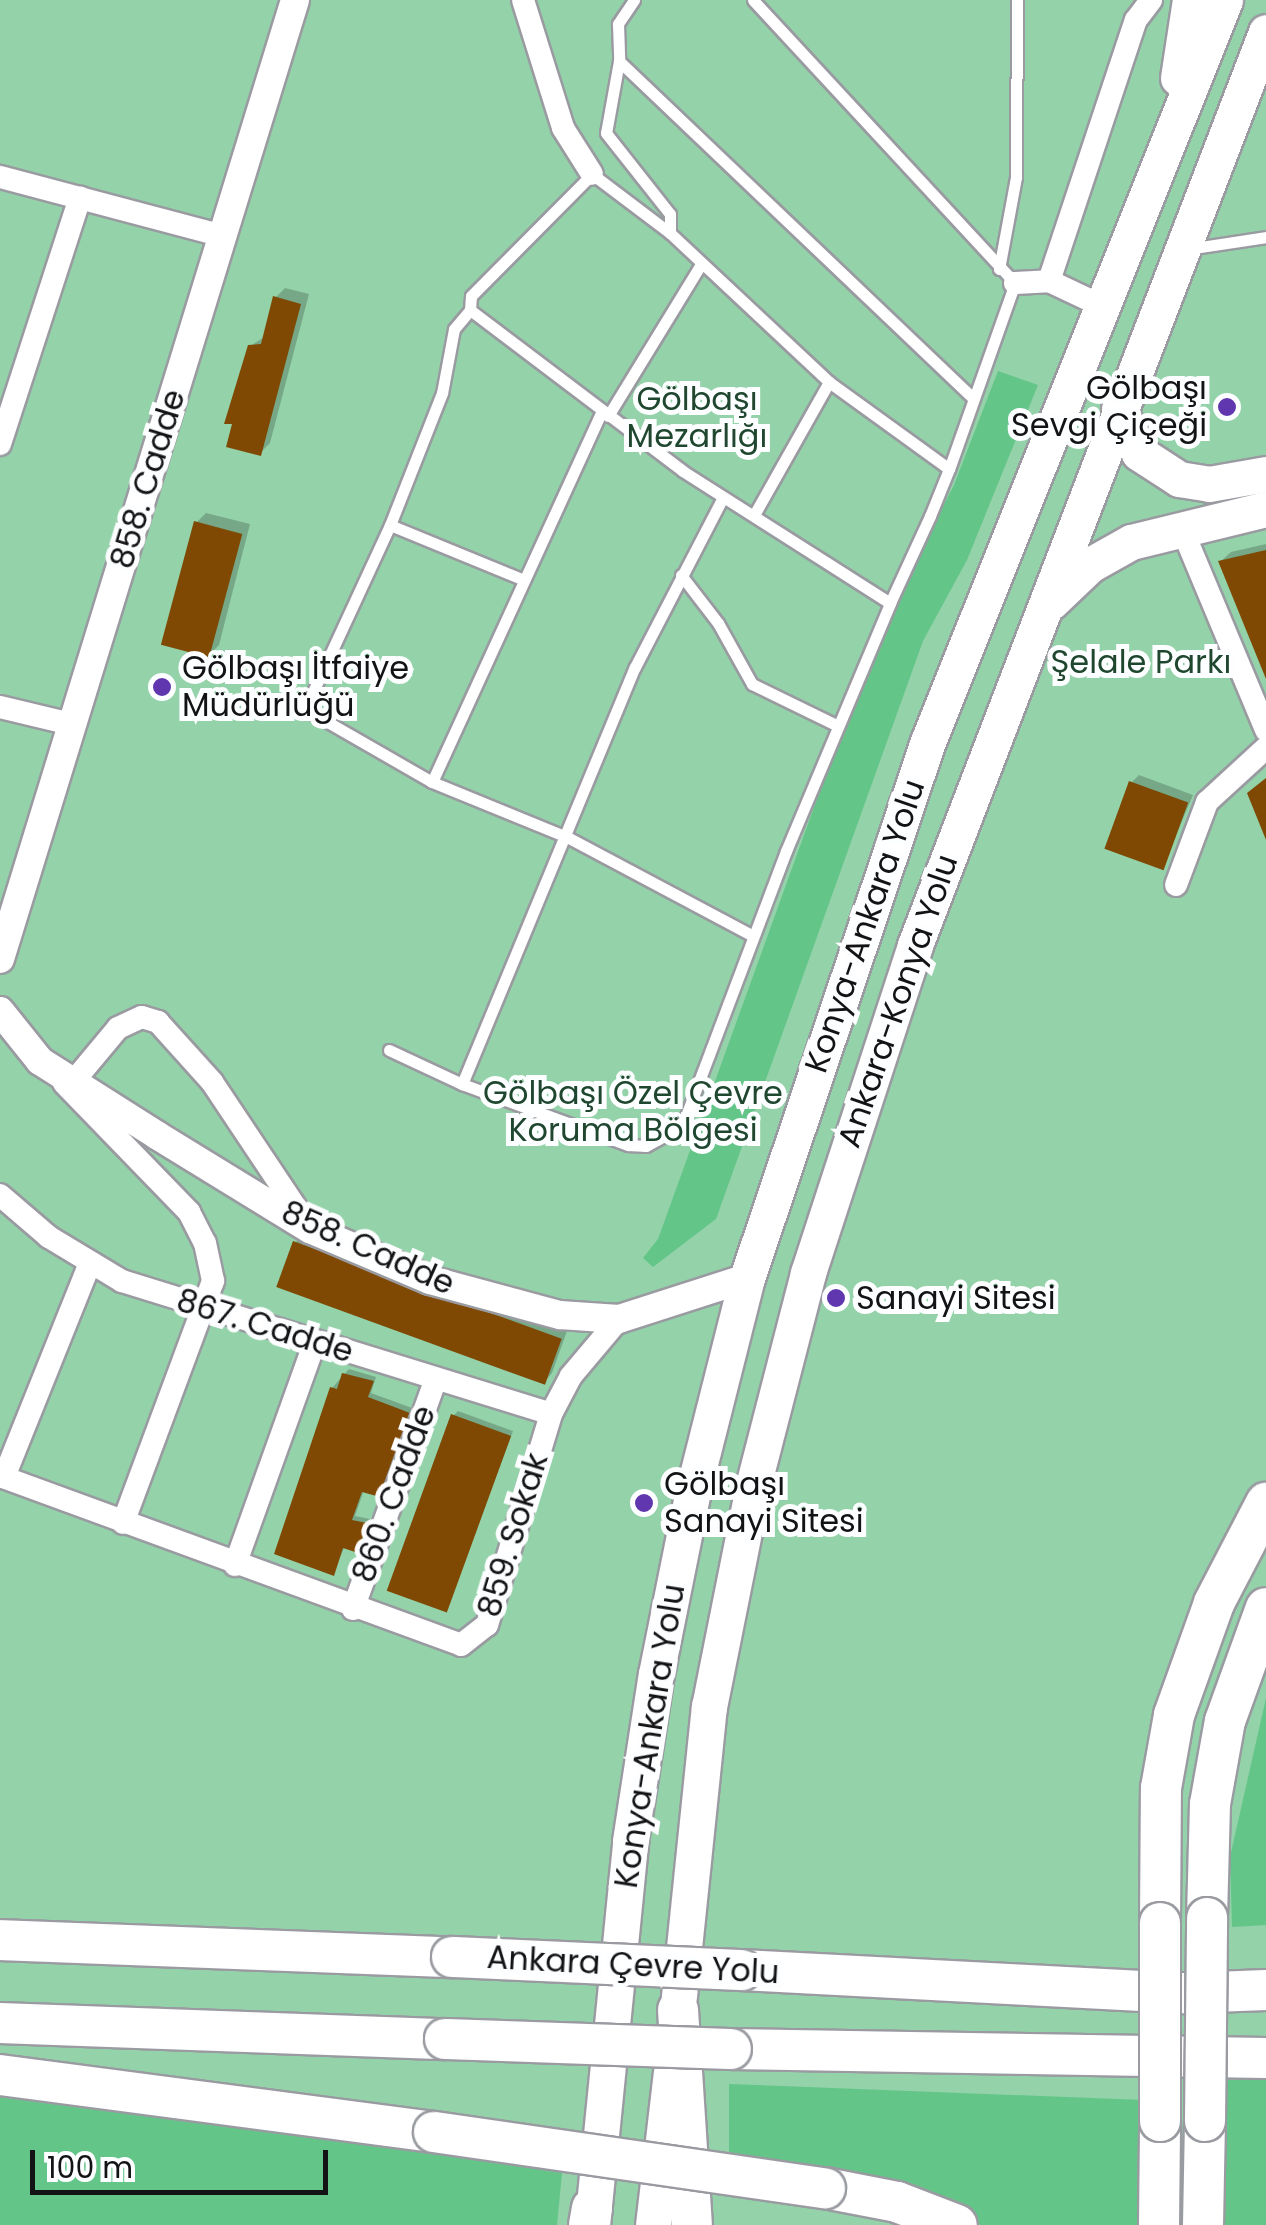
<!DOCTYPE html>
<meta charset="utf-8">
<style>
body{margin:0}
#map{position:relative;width:1266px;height:2225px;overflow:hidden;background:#eef0f6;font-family:Poppins,sans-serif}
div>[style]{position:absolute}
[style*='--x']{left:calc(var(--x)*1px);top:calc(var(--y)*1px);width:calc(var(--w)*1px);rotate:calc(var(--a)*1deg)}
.green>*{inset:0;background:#94d2a9;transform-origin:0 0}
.forest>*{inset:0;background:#64c589;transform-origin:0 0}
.shadow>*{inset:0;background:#0003}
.building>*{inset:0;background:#7f4904;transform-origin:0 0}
.roads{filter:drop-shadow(2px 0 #999ba1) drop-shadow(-2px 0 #999ba1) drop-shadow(0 2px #999ba1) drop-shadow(0 -2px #999ba1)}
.service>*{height:11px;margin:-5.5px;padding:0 5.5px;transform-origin:5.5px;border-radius:5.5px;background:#fff}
.minor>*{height:22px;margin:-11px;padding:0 11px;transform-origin:11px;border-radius:11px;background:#fff}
.tertiary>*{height:28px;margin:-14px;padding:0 14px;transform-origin:14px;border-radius:14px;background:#fff}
.trunk>*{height:35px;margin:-17.5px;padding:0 17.5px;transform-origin:17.5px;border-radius:17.5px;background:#fff}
.motorway>*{height:40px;margin:-20px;padding:0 20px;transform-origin:20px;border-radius:20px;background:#fff}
.bridges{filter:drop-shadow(2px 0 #999ba1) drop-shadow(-2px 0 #999ba1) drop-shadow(0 2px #999ba1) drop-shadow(0 -2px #999ba1)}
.motorway-bridge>*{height:40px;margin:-20px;padding:0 20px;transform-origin:20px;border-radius:20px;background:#fff}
.dots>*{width:28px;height:28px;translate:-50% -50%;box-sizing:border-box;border:5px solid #fdfeff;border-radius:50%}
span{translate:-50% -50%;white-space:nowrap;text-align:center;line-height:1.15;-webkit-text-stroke:10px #fdfeff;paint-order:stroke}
.poi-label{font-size:32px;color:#131315}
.right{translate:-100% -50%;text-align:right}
.left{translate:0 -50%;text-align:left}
.park-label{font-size:32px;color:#1f472f}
.street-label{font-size:32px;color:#131315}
.scale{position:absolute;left:30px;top:2150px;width:298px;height:45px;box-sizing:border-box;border:5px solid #131315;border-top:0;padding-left:12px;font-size:30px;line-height:35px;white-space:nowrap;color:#131315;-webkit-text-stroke:8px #fdfeff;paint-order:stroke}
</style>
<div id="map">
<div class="green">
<div style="left:0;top:0;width:1266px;height:2225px"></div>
</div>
<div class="forest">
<div style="clip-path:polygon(998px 371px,1038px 385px,967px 560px,923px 641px,716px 1219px,653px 1267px,643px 1258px,658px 1239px,877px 633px,954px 485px)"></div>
<div style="clip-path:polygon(1266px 1698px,1266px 1925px,1232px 1927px,1230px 1857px)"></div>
<div style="left:1266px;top:2080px;width:145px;height:48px;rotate:90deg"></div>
<div style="clip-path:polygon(729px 2084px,1143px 2100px,1144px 2225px,981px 2225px,846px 2174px,729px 2154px)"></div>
<div style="clip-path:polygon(0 2086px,563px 2163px,557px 2225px,0 2225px)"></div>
</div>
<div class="shadow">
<div style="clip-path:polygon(285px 288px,309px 294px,270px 443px,260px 453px,250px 346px,266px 336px,275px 298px)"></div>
<div style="clip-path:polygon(206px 513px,250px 524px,219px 645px,209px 655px,196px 523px)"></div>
<div style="clip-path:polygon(1266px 544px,1266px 672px,1221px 561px,1231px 552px)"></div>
<div style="clip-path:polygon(1139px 775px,1193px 795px,1162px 868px,1132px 782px)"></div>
<div style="clip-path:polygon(302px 1236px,567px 1331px,552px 1373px,545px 1381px,295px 1243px)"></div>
<div style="clip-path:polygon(349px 1369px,376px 1377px,371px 1393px,412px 1408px,384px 1490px,364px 1490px,355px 1516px,370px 1519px,361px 1546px,345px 1546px,333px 1573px,332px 1388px)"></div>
<div style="clip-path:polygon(458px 1411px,513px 1431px,447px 1607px,453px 1416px)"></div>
</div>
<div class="building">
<div style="clip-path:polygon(273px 296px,301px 304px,261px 456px,226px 447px,232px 424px,224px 424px,248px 345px,261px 344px)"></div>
<div style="left:194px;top:521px;width:50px;height:128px;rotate:15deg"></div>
<div style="clip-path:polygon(1266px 550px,1266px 679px,1218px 561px)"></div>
<div style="clip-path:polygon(1266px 778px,1266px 840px,1247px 793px)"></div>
<div style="left:1129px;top:781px;width:63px;height:72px;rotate:20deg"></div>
<div style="left:293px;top:1241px;width:286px;height:49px;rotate:20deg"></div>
<div style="clip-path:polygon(342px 1373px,374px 1381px,368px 1397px,410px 1413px,380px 1497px,362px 1492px,352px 1520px,367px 1523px,358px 1553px,343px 1548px,334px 1576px,274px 1554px,330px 1387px,337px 1389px)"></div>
<div style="left:451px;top:1414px;width:64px;height:188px;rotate:20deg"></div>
</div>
<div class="roads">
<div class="service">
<div style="--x:634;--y:0;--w:29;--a:124"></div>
<div style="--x:618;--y:24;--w:37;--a:88"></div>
<div style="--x:619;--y:61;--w:489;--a:43.6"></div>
<div style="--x:753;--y:0;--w:386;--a:47.2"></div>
<div style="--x:1015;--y:283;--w:197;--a:109.5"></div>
<div style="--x:949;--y:469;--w:51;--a:112"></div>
<div style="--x:930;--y:516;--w:96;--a:114.7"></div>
<div style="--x:890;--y:603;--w:246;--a:-147.5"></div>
<div style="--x:683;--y:471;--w:267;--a:-142.9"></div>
<div style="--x:470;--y:310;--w:14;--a:-86"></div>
<div style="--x:471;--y:296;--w:172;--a:-45.2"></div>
<div style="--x:592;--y:174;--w:98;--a:37.1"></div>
<div style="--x:670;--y:233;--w:218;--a:43.1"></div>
<div style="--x:829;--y:382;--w:148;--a:35.9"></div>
<div style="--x:619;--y:61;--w:73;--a:100.2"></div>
<div style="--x:606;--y:133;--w:103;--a:51.7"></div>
<div style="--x:670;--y:214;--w:19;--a:90"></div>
<div style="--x:1187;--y:249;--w:80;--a:-8.6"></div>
<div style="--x:999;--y:269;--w:94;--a:-79.5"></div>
<div style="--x:1016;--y:177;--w:177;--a:-89.7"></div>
<div style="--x:470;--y:310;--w:25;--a:130"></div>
<div style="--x:454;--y:329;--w:65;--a:100.6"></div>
<div style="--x:442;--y:393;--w:142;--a:111.5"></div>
<div style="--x:390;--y:525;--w:203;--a:114.8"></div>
<div style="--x:305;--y:709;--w:146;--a:29.9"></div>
<div style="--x:432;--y:782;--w:146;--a:22.2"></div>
<div style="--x:567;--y:837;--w:211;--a:28"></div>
<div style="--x:608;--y:416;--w:178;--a:-58.5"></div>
<div style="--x:754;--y:515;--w:153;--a:-60.6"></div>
<div style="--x:390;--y:525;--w:145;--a:22.3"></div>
<div style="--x:681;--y:575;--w:61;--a:52.4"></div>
<div style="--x:718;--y:623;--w:70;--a:60.9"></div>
<div style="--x:752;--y:684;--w:93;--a:26"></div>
<div style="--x:432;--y:782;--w:408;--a:-65.4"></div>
<div style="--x:389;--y:1050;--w:81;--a:25"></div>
<div style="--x:462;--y:1084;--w:177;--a:20.2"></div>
<div style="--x:628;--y:1145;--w:18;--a:3"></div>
<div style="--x:646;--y:1146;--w:31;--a:-29"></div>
<div style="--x:673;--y:1131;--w:15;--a:-42"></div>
<div style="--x:684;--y:1121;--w:289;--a:-69.3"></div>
<div style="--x:786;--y:851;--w:269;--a:-67.2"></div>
<div style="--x:462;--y:1084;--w:451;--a:-67.5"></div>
<div style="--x:635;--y:667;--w:191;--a:-62.6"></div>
</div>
<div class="minor">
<div style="--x:523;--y:0;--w:134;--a:72.6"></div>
<div style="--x:563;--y:128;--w:54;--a:57.8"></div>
<div style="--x:0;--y:177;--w:231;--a:14.8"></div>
<div style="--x:1015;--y:283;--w:34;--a:-3"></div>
<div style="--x:1102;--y:306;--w:59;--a:-154.7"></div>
<div style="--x:1049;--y:281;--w:275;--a:-71.6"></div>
<div style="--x:1136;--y:20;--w:25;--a:-53"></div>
<div style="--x:0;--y:444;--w:259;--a:-72"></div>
<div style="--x:1182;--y:529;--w:218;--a:67.3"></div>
<div style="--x:0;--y:707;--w:73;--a:13.5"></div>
<div style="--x:1176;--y:885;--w:89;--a:-69.5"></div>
<div style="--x:1207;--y:802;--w:80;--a:-42.5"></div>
<div style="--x:73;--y:1082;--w:70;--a:-50.2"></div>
<div style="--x:118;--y:1028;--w:26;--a:-25"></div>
<div style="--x:142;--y:1017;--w:17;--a:17"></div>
<div style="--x:158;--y:1022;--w:81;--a:48"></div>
<div style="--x:212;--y:1082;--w:173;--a:56.3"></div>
<div style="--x:64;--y:1083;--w:180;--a:45.9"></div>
<div style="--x:189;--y:1212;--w:35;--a:63"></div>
<div style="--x:205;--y:1243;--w:39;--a:78"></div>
<div style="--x:213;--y:1281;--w:258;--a:110.4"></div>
<div style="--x:0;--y:1195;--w:65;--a:40.6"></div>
<div style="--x:49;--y:1237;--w:85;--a:31.1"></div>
<div style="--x:122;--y:1281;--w:449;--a:17.2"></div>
<div style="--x:0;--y:1476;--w:491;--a:20.1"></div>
<div style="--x:461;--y:1645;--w:33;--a:-38"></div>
<div style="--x:487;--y:1625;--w:220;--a:-73.1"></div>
<div style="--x:551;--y:1414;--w:43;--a:-62.2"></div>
<div style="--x:571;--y:1376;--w:75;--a:-49.9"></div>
<div style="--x:4;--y:1477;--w:231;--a:-68.1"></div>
<div style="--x:235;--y:1565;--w:237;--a:-70.3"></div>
<div style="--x:353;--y:1609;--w:245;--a:-70.2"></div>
</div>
<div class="tertiary">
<div style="--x:0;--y:959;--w:1003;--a:-72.9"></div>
<div style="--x:0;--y:1011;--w:64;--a:51.3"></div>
<div style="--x:40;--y:1061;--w:140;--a:32.4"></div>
<div style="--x:158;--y:1136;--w:178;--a:31.5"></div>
<div style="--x:310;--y:1229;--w:130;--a:23"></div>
<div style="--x:430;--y:1280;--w:135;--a:15.1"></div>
<div style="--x:560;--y:1315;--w:59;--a:3.9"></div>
<div style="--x:619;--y:1319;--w:134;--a:-17.8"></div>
</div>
<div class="trunk">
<div style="--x:1178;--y:78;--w:79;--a:-81.3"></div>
<div style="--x:1119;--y:409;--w:48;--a:65.6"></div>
<div style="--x:1139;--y:453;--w:48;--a:33"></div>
<div style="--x:1179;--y:479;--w:30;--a:9"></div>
<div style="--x:1209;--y:484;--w:58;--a:-10"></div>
<div style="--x:1051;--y:602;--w:54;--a:-43.5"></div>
<div style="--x:1090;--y:565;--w:47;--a:-29.3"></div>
<div style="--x:1131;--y:542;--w:139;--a:-13.7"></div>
<div style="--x:679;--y:1996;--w:291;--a:-84.1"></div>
<div style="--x:709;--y:1707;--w:225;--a:-78.7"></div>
<div style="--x:753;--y:1486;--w:220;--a:-75.5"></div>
<div style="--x:808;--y:1273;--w:345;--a:-71.9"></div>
<div style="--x:915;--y:945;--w:978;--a:-68.97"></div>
<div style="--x:592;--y:2225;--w:386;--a:-84.3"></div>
<div style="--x:630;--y:1841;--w:169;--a:-81.2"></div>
<div style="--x:656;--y:1674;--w:183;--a:-78.6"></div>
<div style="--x:692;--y:1495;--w:224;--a:-75.8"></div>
<div style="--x:747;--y:1278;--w:564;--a:-71.37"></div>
<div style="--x:927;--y:744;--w:801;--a:-68.17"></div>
<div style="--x:653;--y:2225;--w:154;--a:-83.3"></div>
</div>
<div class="motorway">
<div style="--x:1207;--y:1918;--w:114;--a:-88.5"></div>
<div style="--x:1210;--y:1804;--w:84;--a:-79.8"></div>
<div style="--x:1225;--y:1721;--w:120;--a:-70.1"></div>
<div style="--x:1160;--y:1923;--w:135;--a:-89.6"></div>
<div style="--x:1161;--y:1788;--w:74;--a:-79.9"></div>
<div style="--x:1174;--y:1715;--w:119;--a:-70.3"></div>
<div style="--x:1214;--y:1603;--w:113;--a:-62.5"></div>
<div style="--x:0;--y:1940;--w:452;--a:2.2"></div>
<div style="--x:742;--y:1970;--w:443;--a:3"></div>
<div style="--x:1184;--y:1993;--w:82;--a:-2.1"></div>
<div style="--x:678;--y:2010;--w:215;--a:86.3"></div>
<div style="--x:0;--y:2023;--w:445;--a:2.1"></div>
<div style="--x:731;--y:2049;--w:535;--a:0.96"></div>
<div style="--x:0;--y:2075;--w:438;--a:7.5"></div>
<div style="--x:825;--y:2188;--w:73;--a:11"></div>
<div style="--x:897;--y:2202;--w:64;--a:21"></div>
<div style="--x:589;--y:2225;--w:17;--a:-80"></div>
<div style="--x:1159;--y:2225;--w:104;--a:-89.4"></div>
<div style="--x:1203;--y:2225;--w:104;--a:-88.9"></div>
</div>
</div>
<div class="bridges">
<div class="motorway-bridge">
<div style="--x:1160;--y:1923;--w:198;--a:90"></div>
<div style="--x:452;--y:1957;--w:290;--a:2.6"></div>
<div style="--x:445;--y:2039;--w:286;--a:2"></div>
<div style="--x:1205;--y:2121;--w:203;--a:-89.4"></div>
<div style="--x:434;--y:2132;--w:395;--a:8.2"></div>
</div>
</div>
<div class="dots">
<div style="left:1227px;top:407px;background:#6037af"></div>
<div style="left:162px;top:687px;background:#6037af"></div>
<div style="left:836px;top:1298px;background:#6037af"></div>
<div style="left:644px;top:1503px;background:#6037af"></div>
</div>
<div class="poi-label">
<span class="right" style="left:1207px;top:407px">Gölbaşı<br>Sevgi Çiçeği</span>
<span class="left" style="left:182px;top:687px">Gölbaşı İtfaiye<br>Müdürlüğü</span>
<span class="left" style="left:856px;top:1298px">Sanayi Sitesi</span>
<span class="left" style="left:664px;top:1503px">Gölbaşı<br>Sanayi Sitesi</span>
</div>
<div class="park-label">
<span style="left:697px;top:418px">Gölbaşı<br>Mezarlığı</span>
<span style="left:1141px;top:662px">Şelale Parkı</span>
<span style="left:633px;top:1112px">Gölbaşı Özel Çevre<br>Koruma Bölgesi</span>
</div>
<div class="street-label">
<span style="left:148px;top:479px;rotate:-73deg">858. Cadde</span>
<span style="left:865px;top:926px;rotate:-71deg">Konya-Ankara Yolu</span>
<span style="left:898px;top:1001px;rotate:-71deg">Ankara-Konya Yolu</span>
<span style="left:368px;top:1248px;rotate:24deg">858. Cadde</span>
<span style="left:265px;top:1326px;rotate:17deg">867. Cadde</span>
<span style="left:394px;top:1494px;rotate:-70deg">860. Cadde</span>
<span style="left:513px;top:1535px;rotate:-73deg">859. Sokak</span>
<span style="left:650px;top:1736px;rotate:-81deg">Konya-Ankara Yolu</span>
<span style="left:633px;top:1965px;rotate:3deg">Ankara Çevre Yolu</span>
</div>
<div class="scale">100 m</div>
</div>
